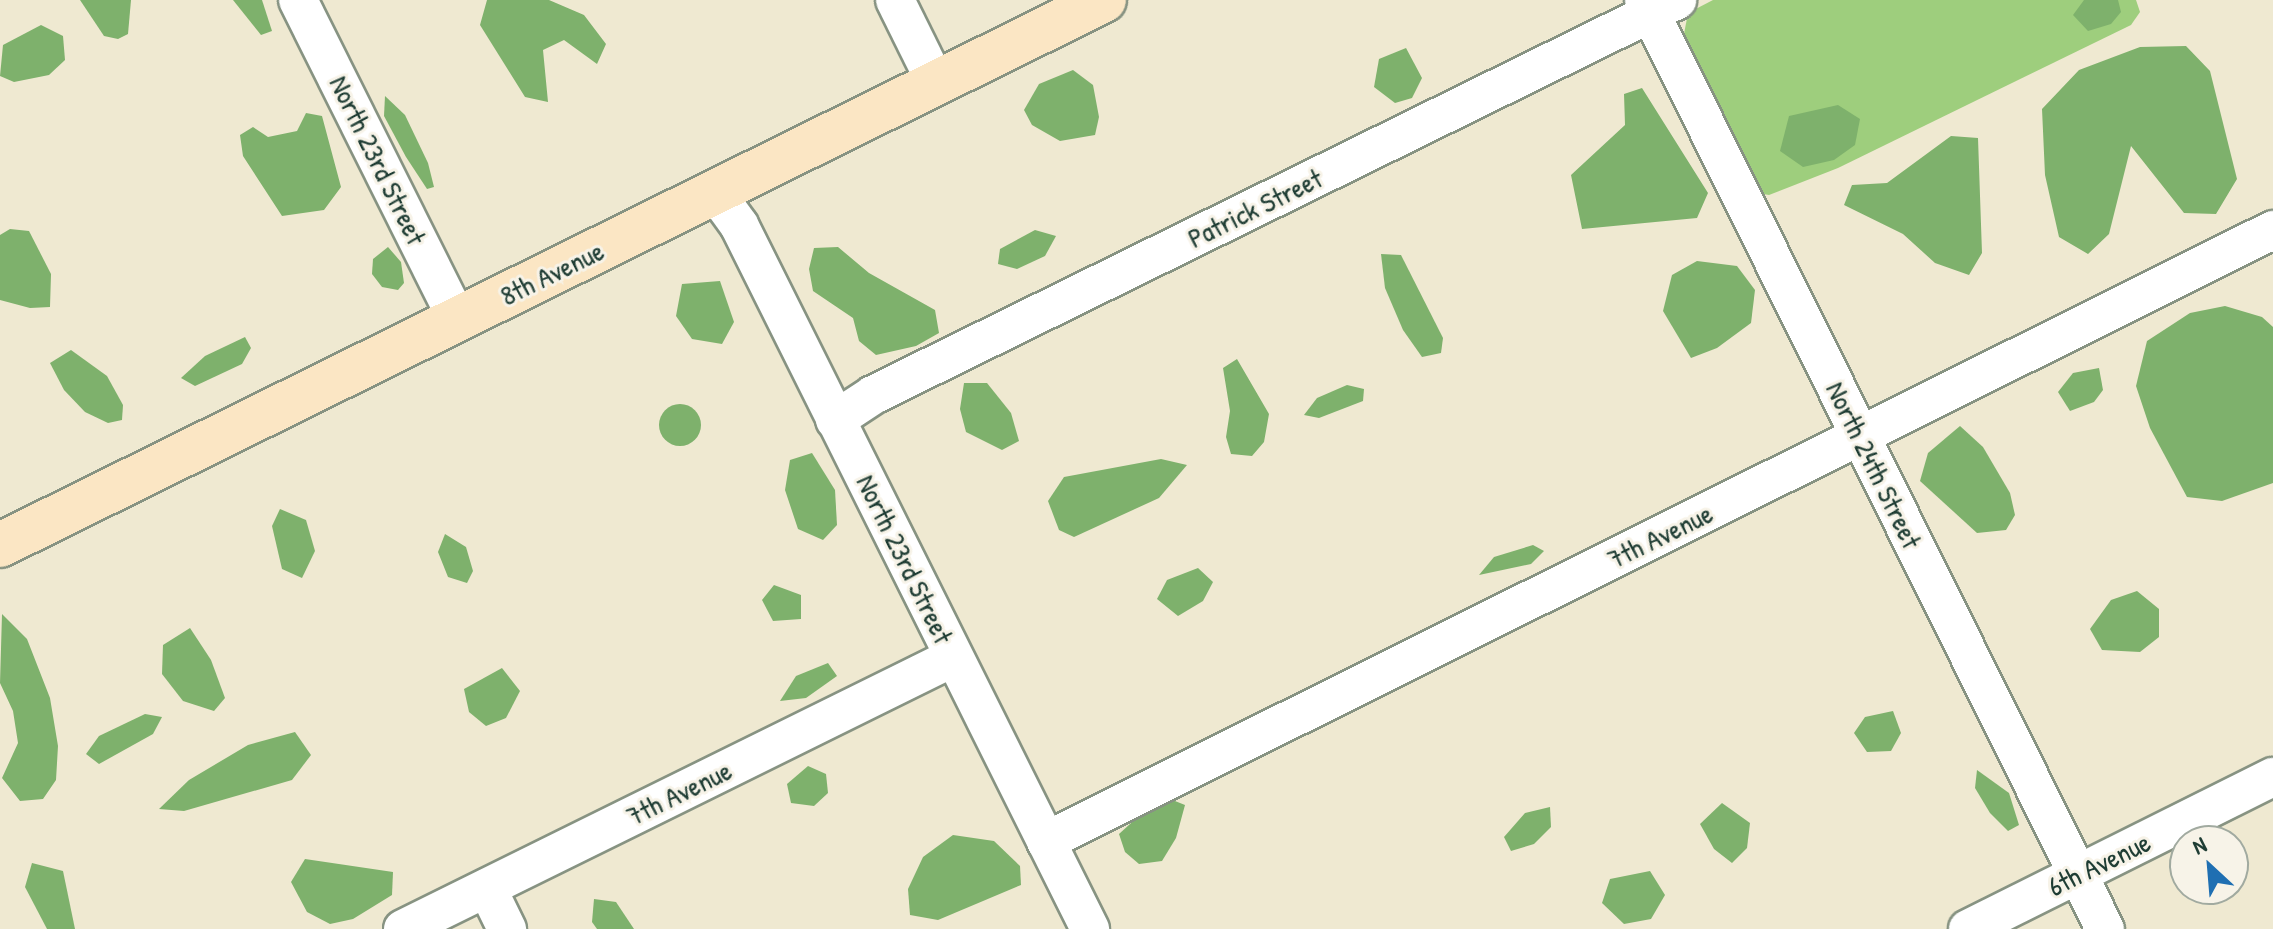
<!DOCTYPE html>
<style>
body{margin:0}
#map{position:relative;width:2273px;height:929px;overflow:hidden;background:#efe9d1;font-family:"Patrick Hand",sans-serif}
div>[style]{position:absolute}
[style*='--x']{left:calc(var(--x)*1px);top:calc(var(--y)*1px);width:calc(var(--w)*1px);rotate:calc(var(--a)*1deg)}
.green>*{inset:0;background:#9ece7d}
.forest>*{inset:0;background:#7eb16c}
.round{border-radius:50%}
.roads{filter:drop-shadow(2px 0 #879382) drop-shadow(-2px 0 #879382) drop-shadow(0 2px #879382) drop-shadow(0 -2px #879382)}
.street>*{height:38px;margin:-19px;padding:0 19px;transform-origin:19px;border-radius:19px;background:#fff}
.secondary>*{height:44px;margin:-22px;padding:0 22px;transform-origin:22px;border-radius:22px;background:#fbe6c4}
span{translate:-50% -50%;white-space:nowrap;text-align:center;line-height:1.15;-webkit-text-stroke:6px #f7f3e8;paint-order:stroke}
.street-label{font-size:28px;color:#1f3d34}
.north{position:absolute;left:2169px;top:825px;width:80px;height:80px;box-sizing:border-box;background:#f7f3e8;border:2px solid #a1aaa0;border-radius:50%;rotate:334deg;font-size:22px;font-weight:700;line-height:32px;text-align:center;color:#1f3d34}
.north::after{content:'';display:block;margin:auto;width:28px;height:36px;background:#1f6fb2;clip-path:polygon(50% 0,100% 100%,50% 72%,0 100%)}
</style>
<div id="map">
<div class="green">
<div style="clip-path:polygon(1713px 0,2136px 0,2140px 12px,2131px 25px,1838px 168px,1769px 195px,1763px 194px,1684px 34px,1688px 13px)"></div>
</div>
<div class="forest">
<div style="clip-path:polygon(80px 0,131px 0,128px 34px,118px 39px,104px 36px)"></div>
<div style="clip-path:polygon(233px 0,262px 0,272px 31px,261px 35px)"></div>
<div style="clip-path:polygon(487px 0,549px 0,584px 15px,606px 44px,597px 64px,564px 40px,543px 50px,548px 102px,525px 97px,480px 25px)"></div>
<div style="clip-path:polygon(2084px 0,2118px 0,2121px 12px,2111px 24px,2088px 31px,2073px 15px)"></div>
<div style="clip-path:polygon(41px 25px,63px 36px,65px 60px,49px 75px,14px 82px,0 76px,3px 45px)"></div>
<div style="clip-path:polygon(2186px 46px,2210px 71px,2237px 179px,2216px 214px,2184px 213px,2131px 146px,2109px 234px,2088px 254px,2059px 237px,2045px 175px,2042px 109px,2079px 70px,2140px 47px)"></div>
<div style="clip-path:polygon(1406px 48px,1422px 78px,1412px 98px,1395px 103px,1374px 87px,1379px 59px)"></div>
<div style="clip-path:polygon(1073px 70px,1093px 85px,1099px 117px,1095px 135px,1060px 141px,1032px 125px,1024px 110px,1039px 84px)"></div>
<div style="clip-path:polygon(1642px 88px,1708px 193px,1697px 218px,1582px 229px,1571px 175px,1625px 125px,1624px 94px)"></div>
<div style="clip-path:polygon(385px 96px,405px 115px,428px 163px,434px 187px,427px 189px,406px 157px,384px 116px)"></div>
<div style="clip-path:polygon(1838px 105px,1860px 119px,1855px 145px,1834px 160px,1803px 167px,1780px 151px,1789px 116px)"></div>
<div style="clip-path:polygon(306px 113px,322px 116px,341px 187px,324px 210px,282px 216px,243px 156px,240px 135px,253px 127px,268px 137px,297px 131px)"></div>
<div style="clip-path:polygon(1951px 136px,1978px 138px,1982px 253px,1969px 275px,1935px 263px,1903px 234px,1844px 205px,1852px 185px,1887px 183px)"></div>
<div style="clip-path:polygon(10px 229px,29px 231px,51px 274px,50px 307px,30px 308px,0 300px,0 235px)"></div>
<div style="clip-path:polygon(1035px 230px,1056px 236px,1045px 256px,1017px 269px,998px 264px,1000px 249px)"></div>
<div style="clip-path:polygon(388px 247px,401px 262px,404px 283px,398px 290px,382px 287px,372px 274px,373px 259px)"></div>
<div style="clip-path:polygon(838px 247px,869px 273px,935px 310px,939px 333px,916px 346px,876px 355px,859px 341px,853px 318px,813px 291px,809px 269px,814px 248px)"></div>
<div style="clip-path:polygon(1381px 254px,1401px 255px,1443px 338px,1441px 353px,1422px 357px,1403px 330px,1385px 288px)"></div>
<div style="clip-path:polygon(1697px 261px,1737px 266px,1755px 290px,1751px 323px,1717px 348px,1691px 358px,1663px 311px,1672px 275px)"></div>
<div style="clip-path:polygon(720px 281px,734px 322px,722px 344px,692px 339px,676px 316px,682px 284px)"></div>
<div style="clip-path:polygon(2225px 306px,2262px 317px,2273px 327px,2273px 483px,2222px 501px,2187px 497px,2150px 428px,2136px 386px,2147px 341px,2190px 313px)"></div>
<div style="clip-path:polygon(245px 337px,251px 348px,242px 364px,195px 386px,181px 378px,205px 356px)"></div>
<div style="clip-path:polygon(71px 350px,107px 376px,123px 405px,122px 420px,108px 423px,85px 412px,64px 390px,50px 363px)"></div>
<div style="clip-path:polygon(1237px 359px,1269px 414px,1264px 442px,1252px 456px,1231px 454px,1226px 437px,1230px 411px,1223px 368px)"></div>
<div style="clip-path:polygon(2099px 368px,2103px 390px,2094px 402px,2070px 411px,2058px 392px,2073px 373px)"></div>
<div style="clip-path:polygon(964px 383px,987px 383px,1011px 413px,1019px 441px,1002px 450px,966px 432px,960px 409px)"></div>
<div style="clip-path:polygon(1347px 385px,1364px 389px,1363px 401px,1319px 418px,1304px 415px,1317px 398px)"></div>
<div class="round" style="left:659px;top:404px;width:42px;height:42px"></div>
<div style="clip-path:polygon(1960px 426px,1983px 447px,2010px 493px,2015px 515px,2006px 530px,1977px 533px,1920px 481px,1928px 453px)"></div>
<div style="clip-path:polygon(812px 453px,835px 490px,837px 525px,823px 540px,798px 529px,785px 490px,790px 460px)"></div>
<div style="clip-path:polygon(1161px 459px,1187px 465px,1159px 498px,1074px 537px,1059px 530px,1048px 501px,1064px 477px)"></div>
<div style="clip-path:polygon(280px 509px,306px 520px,315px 551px,302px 578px,282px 569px,272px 526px)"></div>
<div style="clip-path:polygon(445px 534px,466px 547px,473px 571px,467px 583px,448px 577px,438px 552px)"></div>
<div style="clip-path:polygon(1533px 545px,1544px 551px,1531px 564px,1479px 575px,1494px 557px)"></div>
<div style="clip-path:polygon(1198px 568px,1213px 582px,1203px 601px,1178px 616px,1157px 599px,1167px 580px)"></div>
<div style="clip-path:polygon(774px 585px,801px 595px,801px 619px,773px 621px,762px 600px)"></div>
<div style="clip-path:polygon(2137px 591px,2159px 609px,2159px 637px,2140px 652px,2102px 650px,2090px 629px,2111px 600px)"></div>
<div style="clip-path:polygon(2px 614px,27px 639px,50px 698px,58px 746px,56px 780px,43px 799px,20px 801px,2px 778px,18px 743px,13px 711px,0 683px)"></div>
<div style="clip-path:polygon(190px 628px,211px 660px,225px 698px,214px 711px,183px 701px,162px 674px,163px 645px)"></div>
<div style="clip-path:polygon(828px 663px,837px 676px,806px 698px,780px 701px,796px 676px)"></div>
<div style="clip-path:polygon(502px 668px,520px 691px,506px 718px,486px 726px,469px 712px,464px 689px)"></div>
<div style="clip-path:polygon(1893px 711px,1901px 733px,1891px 751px,1867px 752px,1854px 733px,1865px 717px)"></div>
<div style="clip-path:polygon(145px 714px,162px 717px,153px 734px,99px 764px,86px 754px,99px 736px)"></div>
<div style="clip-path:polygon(295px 732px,311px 755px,292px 780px,184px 811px,159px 809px,189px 780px,248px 745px)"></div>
<div style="clip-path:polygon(808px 766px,826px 774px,828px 793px,814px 806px,791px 803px,787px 784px)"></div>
<div style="clip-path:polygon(1977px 770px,2009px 793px,2019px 825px,2008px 831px,1990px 813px,1975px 788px)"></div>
<div style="clip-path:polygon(1170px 799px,1185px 805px,1176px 838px,1162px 861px,1139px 864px,1125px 852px,1119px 834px,1141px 814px)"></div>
<div style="clip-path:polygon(1722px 803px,1750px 823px,1747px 848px,1732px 863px,1714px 849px,1700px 824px)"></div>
<div style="clip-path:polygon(1550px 807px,1551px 827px,1534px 844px,1511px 851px,1504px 837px,1525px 813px)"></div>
<div style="clip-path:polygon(953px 835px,994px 841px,1020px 866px,1021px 885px,938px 920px,910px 915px,908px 889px,923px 857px)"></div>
<div style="clip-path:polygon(305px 859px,393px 872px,392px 895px,353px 919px,330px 924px,307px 912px,291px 882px)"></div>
<div style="clip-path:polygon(32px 863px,63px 871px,75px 929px,47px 929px,25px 887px)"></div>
<div style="clip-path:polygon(1650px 871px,1665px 895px,1651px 919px,1624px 924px,1602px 903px,1610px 879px)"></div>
<div style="clip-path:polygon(594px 899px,616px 902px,634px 929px,597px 929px,592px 922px)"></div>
</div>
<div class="roads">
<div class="street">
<div style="--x:298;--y:0;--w:356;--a:63.5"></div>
<div style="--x:895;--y:0;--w:93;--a:63.7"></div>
<div style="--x:1644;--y:0;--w:1037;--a:63.61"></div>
<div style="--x:715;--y:192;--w:41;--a:54"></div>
<div style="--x:739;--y:225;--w:787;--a:63.5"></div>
<div style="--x:835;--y:420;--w:45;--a:-33.3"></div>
<div style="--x:873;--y:395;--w:896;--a:-26.16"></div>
<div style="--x:1046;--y:841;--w:1371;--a:-26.47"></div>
<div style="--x:487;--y:888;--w:46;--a:64"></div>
<div style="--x:403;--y:929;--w:614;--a:-26.27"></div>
<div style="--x:1968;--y:929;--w:341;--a:-26.5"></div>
</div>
<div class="secondary">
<div style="--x:0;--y:545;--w:1231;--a:-26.27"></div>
</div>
</div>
<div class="street-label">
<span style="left:378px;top:160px;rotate:64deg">North 23rd Street</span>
<span style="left:1255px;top:208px;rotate:-26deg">Patrick Street</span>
<span style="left:552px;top:273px;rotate:-26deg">8th Avenue</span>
<span style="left:1874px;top:465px;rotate:64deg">North 24th Street</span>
<span style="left:1660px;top:536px;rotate:-26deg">7th Avenue</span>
<span style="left:905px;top:559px;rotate:64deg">North 23rd Street</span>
<span style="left:679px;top:793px;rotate:-26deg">7th Avenue</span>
<span style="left:2099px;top:864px;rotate:-26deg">6th Avenue</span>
</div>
<div class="north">N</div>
</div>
